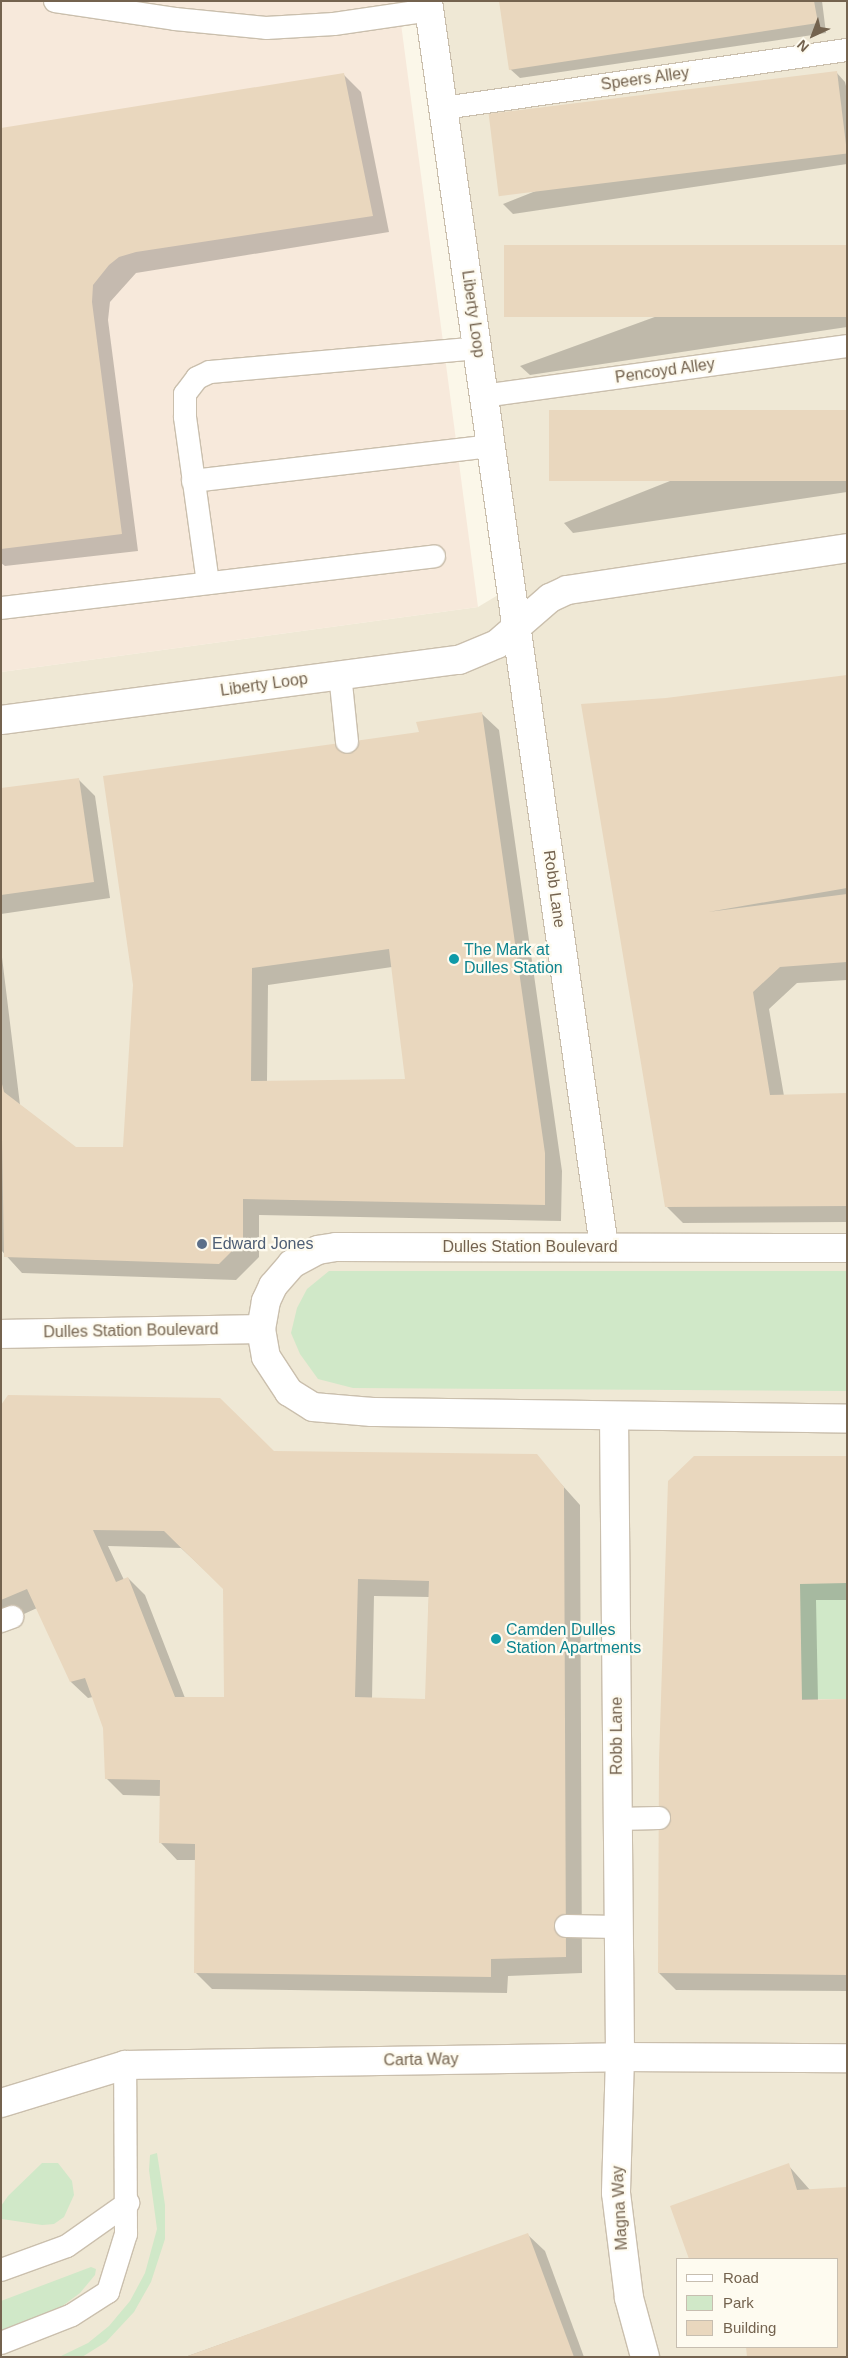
<!DOCTYPE html>
<style>
body{margin:0}
#map{position:relative;width:848px;height:2358px;overflow:hidden;background:#fbf7e9;font-family:Helvetica,sans-serif}
div>[style]{position:absolute}
[style*='--x']{left:calc(var(--x)*1px);top:calc(var(--y)*1px);width:calc(var(--w)*1px);rotate:calc(var(--a)*1deg)}
.residential>*{inset:0;background:#efe8d5}
.commercial>*{inset:0;background:#f7e9db}
.green>*{inset:0;background:#d0e8c8;transform-origin:0 0}
.shadow>*{inset:0;background:#0003}
.building>*{inset:0;background:#e9d7be;transform-origin:0 0}
.roads{filter:drop-shadow(1px 0 #cabfad) drop-shadow(-1px 0 #cabfad) drop-shadow(0 1px #cabfad) drop-shadow(0 -1px #cabfad)}
.service>*{height:22px;margin:-11px;padding:0 11px;transform-origin:11px;border-radius:11px;background:#fff}
.minor>*{height:28px;margin:-14px;padding:0 14px;transform-origin:14px;border-radius:14px;background:#fff}
.tertiary>*{height:28px;margin:-14px;padding:0 14px;transform-origin:14px;border-radius:14px;background:#fff}
.dots>*{width:14px;height:14px;translate:-50% -50%;box-sizing:border-box;border:2px solid #fefbf0;border-radius:50%}
span{translate:-50% -50%;white-space:nowrap;text-align:center;line-height:1.15;-webkit-text-stroke:4.5px #fefbf0;paint-order:stroke}
.street-label{font-size:16px;color:#74634f}
.culture-label{font-size:16px;color:#0d838f}
.left{translate:0 -50%;text-align:left}
.service-label{font-size:16px;color:#4e5e75}
.frame{position:absolute;inset:0;border:2px solid #74634f;pointer-events:none}
.legend{position:absolute;left:676px;top:2258px;width:162px;height:90px;box-sizing:border-box;background:#fefbf0;border:1px solid #c7beb0;margin:0;padding:6px 9px;list-style:none;font-size:15px;color:#74634f}
.legend li{display:flex;align-items:center;gap:10px;height:25px}
.legend b{width:25px;border:1px solid #c7beb0}
.north{position:absolute;left:788px;top:10px;width:50px;height:50px;-webkit-text-stroke:4px #fefbf0;paint-order:stroke;rotate:223deg;font-size:14px;font-weight:700;line-height:20px;text-align:center;color:#74634f}
.north::after{content:'';display:block;margin:auto;width:18px;height:22px;background:#74634f;clip-path:polygon(50% 0,100% 100%,50% 72%,0 100%)}
</style>
<div id="map">
<div class="residential">
<div style="clip-path:polygon(evenodd,414px 1px,847px 1px,847px 2357px,1px 2357px,1px 672px,478px 607px,498px 595px,414px 1px,677px 2259px,837px 2259px,837px 2347px,677px 2347px,677px 2259px)"></div>
</div>
<div class="commercial">
<div style="clip-path:polygon(1px 1px,398px 1px,478px 607px,1px 672px)"></div>
</div>
<div class="green">
<div style="clip-path:polygon(329px 1271px,847px 1271px,847px 1391px,353px 1388px,318px 1379px,300px 1354px,291px 1333px,297px 1308px,307px 1289px)"></div>
<div style="left:847px;top:1583px;width:116px;height:47px;rotate:90deg"></div>
<div style="clip-path:polygon(157px 2153px,165px 2205px,165px 2239px,151px 2282px,134px 2312px,106px 2342px,82px 2357px,59px 2357px,88px 2343px,109px 2326px,130px 2301px,145px 2273px,157px 2229px,149px 2170px,150px 2155px)"></div>
<div style="clip-path:polygon(42px 2163px,58px 2163px,72px 2181px,74px 2195px,64px 2217px,54px 2224px,42px 2225px,2px 2219px,1px 2206px,8px 2196px)"></div>
<div style="clip-path:polygon(91px 2267px,96px 2269px,95px 2275px,80px 2293px,53px 2313px,1px 2332px,1px 2301px)"></div>
</div>
<div class="shadow">
<div style="clip-path:polygon(500px 1px,822px 1px,826px 33px,520px 78px,510px 69px)"></div>
<div style="clip-path:polygon(836px 72px,845px 82px,847px 90px,847px 164px,513px 214px,503px 204px)"></div>
<div style="clip-path:polygon(344px 75px,361px 92px,389px 232px,136px 273px,110px 302px,108px 320px,138px 551px,5px 566px,1px 563px,1px 129px)"></div>
<div style="clip-path:polygon(847px 247px,847px 327px,530px 375px,520px 366px)"></div>
<div style="clip-path:polygon(847px 411px,847px 492px,573px 533px,564px 523px)"></div>
<div style="clip-path:polygon(847px 676px,847px 980px,797px 983px,769px 1009px,784px 1096px,847px 1094px,847px 1222px,683px 1223px,666px 1206px,666px 700px)"></div>
<div style="clip-path:polygon(evenodd,482px 714px,499px 730px,562px 1171px,561px 1221px,259px 1215px,259px 1257px,236px 1280px,22px 1273px,1px 1250px,1px 949px,20px 1105px,76px 1148px,124px 1149px,134px 985px,421px 733px,482px 714px,392px 967px,407px 1080px,267px 1082px,268px 985px,392px 967px)"></div>
<div style="clip-path:polygon(78px 779px,95px 796px,110px 898px,1px 914px,1px 789px)"></div>
<div style="clip-path:polygon(evenodd,1px 1406px,273px 1452px,536px 1456px,580px 1505px,582px 1973px,508px 1976px,507px 1993px,212px 1989px,196px 1973px,196px 1860px,177px 1860px,161px 1843px,161px 1796px,123px 1795px,106px 1778px,104px 1728px,93px 1697px,88px 1698px,71px 1682px,37px 1608px,11px 1620px,1px 1610px,1px 1406px,108px 1546px,181px 1548px,225px 1589px,225px 1698px,185px 1698px,145px 1595px,128px 1578px,124px 1580px,108px 1546px,1px 1406px,374px 1596px,429px 1597px,426px 1701px,372px 1699px,374px 1596px)"></div>
<div style="clip-path:polygon(847px 1456px,847px 1600px,816px 1600px,818px 1701px,847px 1701px,847px 1991px,676px 1990px,659px 1973px,695px 1457px)"></div>
<div style="clip-path:polygon(788px 2165px,810px 2190px,847px 2188px,847px 2357px,748px 2357px,747px 2347px,837px 2347px,837px 2259px,691px 2259px,672px 2207px)"></div>
<div style="clip-path:polygon(528px 2235px,545px 2251px,584px 2357px,185px 2357px)"></div>
</div>
<div class="building">
<div style="clip-path:polygon(499px 1px,814px 1px,818px 23px,509px 70px)"></div>
<div style="left:837px;top:71px;width:83px;height:351px;rotate:83deg"></div>
<div style="clip-path:polygon(344px 73px,373px 216px,136px 252px,119px 257px,109px 265px,93px 285px,92px 302px,122px 534px,1px 549px,1px 128px)"></div>
<div style="left:847px;top:245px;width:72px;height:343px;rotate:90deg"></div>
<div style="left:847px;top:410px;width:71px;height:298px;rotate:90deg"></div>
<div style="clip-path:polygon(847px 675px,847px 888px,708px 912px,847px 894px,847px 962px,780px 967px,753px 992px,770px 1095px,847px 1093px,847px 1206px,665px 1207px,581px 704px,666px 698px)"></div>
<div style="clip-path:polygon(evenodd,482px 712px,545px 1153px,545px 1205px,243px 1199px,243px 1240px,219px 1264px,4px 1257px,1px 1080px,4px 1092px,76px 1147px,123px 1147px,133px 985px,103px 776px,419px 732px,416px 722px,482px 712px,389px 949px,405px 1079px,251px 1081px,252px 968px,389px 949px)"></div>
<div style="clip-path:polygon(79px 778px,94px 882px,1px 895px,1px 788px)"></div>
<div style="clip-path:polygon(evenodd,8px 1395px,220px 1398px,274px 1451px,537px 1454px,564px 1487px,566px 1957px,491px 1959px,491px 1977px,194px 1973px,195px 1844px,159px 1843px,160px 1780px,105px 1779px,103px 1728px,85px 1678px,70px 1682px,27px 1589px,1px 1600px,1px 1405px,8px 1395px,93px 1530px,164px 1531px,223px 1589px,224px 1697px,175px 1697px,128px 1577px,116px 1582px,93px 1530px,8px 1395px,358px 1579px,429px 1581px,425px 1699px,355px 1697px,358px 1579px)"></div>
<div style="clip-path:polygon(694px 1456px,847px 1456px,847px 1583px,800px 1584px,802px 1700px,847px 1699px,847px 1975px,658px 1973px,659px 1760px,668px 1481px)"></div>
<div style="clip-path:polygon(789px 2163px,797px 2190px,847px 2187px,847px 2357px,747px 2357px,746px 2347px,837px 2347px,837px 2259px,689px 2259px,670px 2206px)"></div>
<div style="clip-path:polygon(528px 2233px,574px 2357px,185px 2357px)"></div>
</div>
<div class="roads">
<div class="service">
<div style="--x:55;--y:1;--w:121;--a:8.5"></div>
<div style="--x:175;--y:19;--w:91;--a:5.6"></div>
<div style="--x:266;--y:28;--w:68;--a:-3.4"></div>
<div style="--x:334;--y:24;--w:97;--a:-8.3"></div>
<div style="--x:444;--y:108;--w:407;--a:-8.2"></div>
<div style="--x:483;--y:396;--w:367;--a:-7.8"></div>
<div style="--x:193;--y:481;--w:301;--a:-6.7"></div>
<div style="--x:208;--y:583;--w:168;--a:-97.9"></div>
<div style="--x:185;--y:417;--w:23;--a:-90"></div>
<div style="--x:185;--y:394;--w:20;--a:-53"></div>
<div style="--x:197;--y:378;--w:14;--a:-25"></div>
<div style="--x:210;--y:372;--w:269;--a:-5.1"></div>
<div style="--x:1;--y:608;--w:436;--a:-6.8"></div>
<div style="--x:340;--y:674;--w:68;--a:84.1"></div>
<div style="--x:1;--y:1621;--w:12;--a:-20"></div>
<div style="--x:618;--y:1819;--w:41;--a:-1.4"></div>
<div style="--x:566;--y:1926;--w:52;--a:1.1"></div>
<div style="--x:1;--y:2270;--w:70;--a:-20"></div>
<div style="--x:67;--y:2246;--w:75;--a:-35.2"></div>
<div style="--x:1;--y:2343;--w:76;--a:-21.5"></div>
<div style="--x:72;--y:2315;--w:43;--a:-32.6"></div>
<div style="--x:108;--y:2292;--w:61;--a:-72.8"></div>
<div style="--x:126;--y:2234;--w:169;--a:-90.3"></div>
</div>
<div class="minor">
<div style="--x:428;--y:1;--w:1258;--a:81.96"></div>
<div style="--x:1;--y:720;--w:462;--a:-7.5"></div>
<div style="--x:459;--y:660;--w:41;--a:-22.8"></div>
<div style="--x:497;--y:644;--w:70;--a:-41"></div>
<div style="--x:550;--y:598;--w:19;--a:-25"></div>
<div style="--x:567;--y:590;--w:283;--a:-8.5"></div>
<div style="--x:847;--y:1248;--w:511;--a:-179.89"></div>
<div style="--x:336;--y:1247;--w:18;--a:171"></div>
<div style="--x:318;--y:1250;--w:30;--a:152"></div>
<div style="--x:292;--y:1264;--w:29;--a:131"></div>
<div style="--x:273;--y:1286;--w:17;--a:115"></div>
<div style="--x:266;--y:1301;--w:28;--a:100"></div>
<div style="--x:261;--y:1329;--w:28;--a:80"></div>
<div style="--x:266;--y:1357;--w:42;--a:56.7"></div>
<div style="--x:289;--y:1392;--w:28;--a:32"></div>
<div style="--x:313;--y:1407;--w:59;--a:4.8"></div>
<div style="--x:372;--y:1412;--w:475;--a:0.8"></div>
<div style="--x:1;--y:1334;--w:260;--a:-1.1"></div>
<div style="--x:614;--y:1416;--w:641;--a:89.46"></div>
<div style="--x:620;--y:2057;--w:136;--a:91.7"></div>
<div style="--x:616;--y:2193;--w:106;--a:82.9"></div>
<div style="--x:629;--y:2298;--w:61;--a:74.8"></div>
</div>
<div class="tertiary">
<div style="--x:1;--y:2103;--w:130;--a:-17"></div>
<div style="--x:125;--y:2065;--w:495;--a:-0.9"></div>
<div style="--x:620;--y:2057;--w:227;--a:0.3"></div>
</div>
</div>
<div class="dots">
<div style="left:454px;top:959px;background:#0f9aa8"></div>
<div style="left:202px;top:1244px;background:#5c6f8a"></div>
<div style="left:496px;top:1639px;background:#0f9aa8"></div>
</div>
<div class="street-label">
<span style="left:645px;top:79px;rotate:-8deg">Speers Alley</span>
<span style="left:473px;top:314px;rotate:82deg">Liberty Loop</span>
<span style="left:665px;top:371px;rotate:-8deg">Pencoyd Alley</span>
<span style="left:264px;top:685px;rotate:-8deg">Liberty Loop</span>
<span style="left:554px;top:889px;rotate:82deg">Robb Lane</span>
<span style="left:530px;top:1247px">Dulles Station Boulevard</span>
<span style="left:131px;top:1331px;rotate:-1deg">Dulles Station Boulevard</span>
<span style="left:617px;top:1736px;rotate:-90deg">Robb Lane</span>
<span style="left:421px;top:2060px;rotate:-1deg">Carta Way</span>
<span style="left:620px;top:2208px;rotate:-93deg">Magna Way</span>
</div>
<div class="culture-label">
<span class="left" style="left:464px;top:959px">The Mark at<br>Dulles Station</span>
<span class="left" style="left:506px;top:1639px">Camden Dulles<br>Station Apartments</span>
</div>
<div class="service-label">
<span class="left" style="left:212px;top:1244px">Edward Jones</span>
</div>
<div class="frame"></div>
<ul class="legend">
<li><b style="height:6px;background:#fff"></b>Road</li>
<li><b style="height:14px;background:#d0e8c8"></b>Park</li>
<li><b style="height:14px;background:#e9d7be"></b>Building</li>
</ul>
<div class="north">N</div>
</div>
